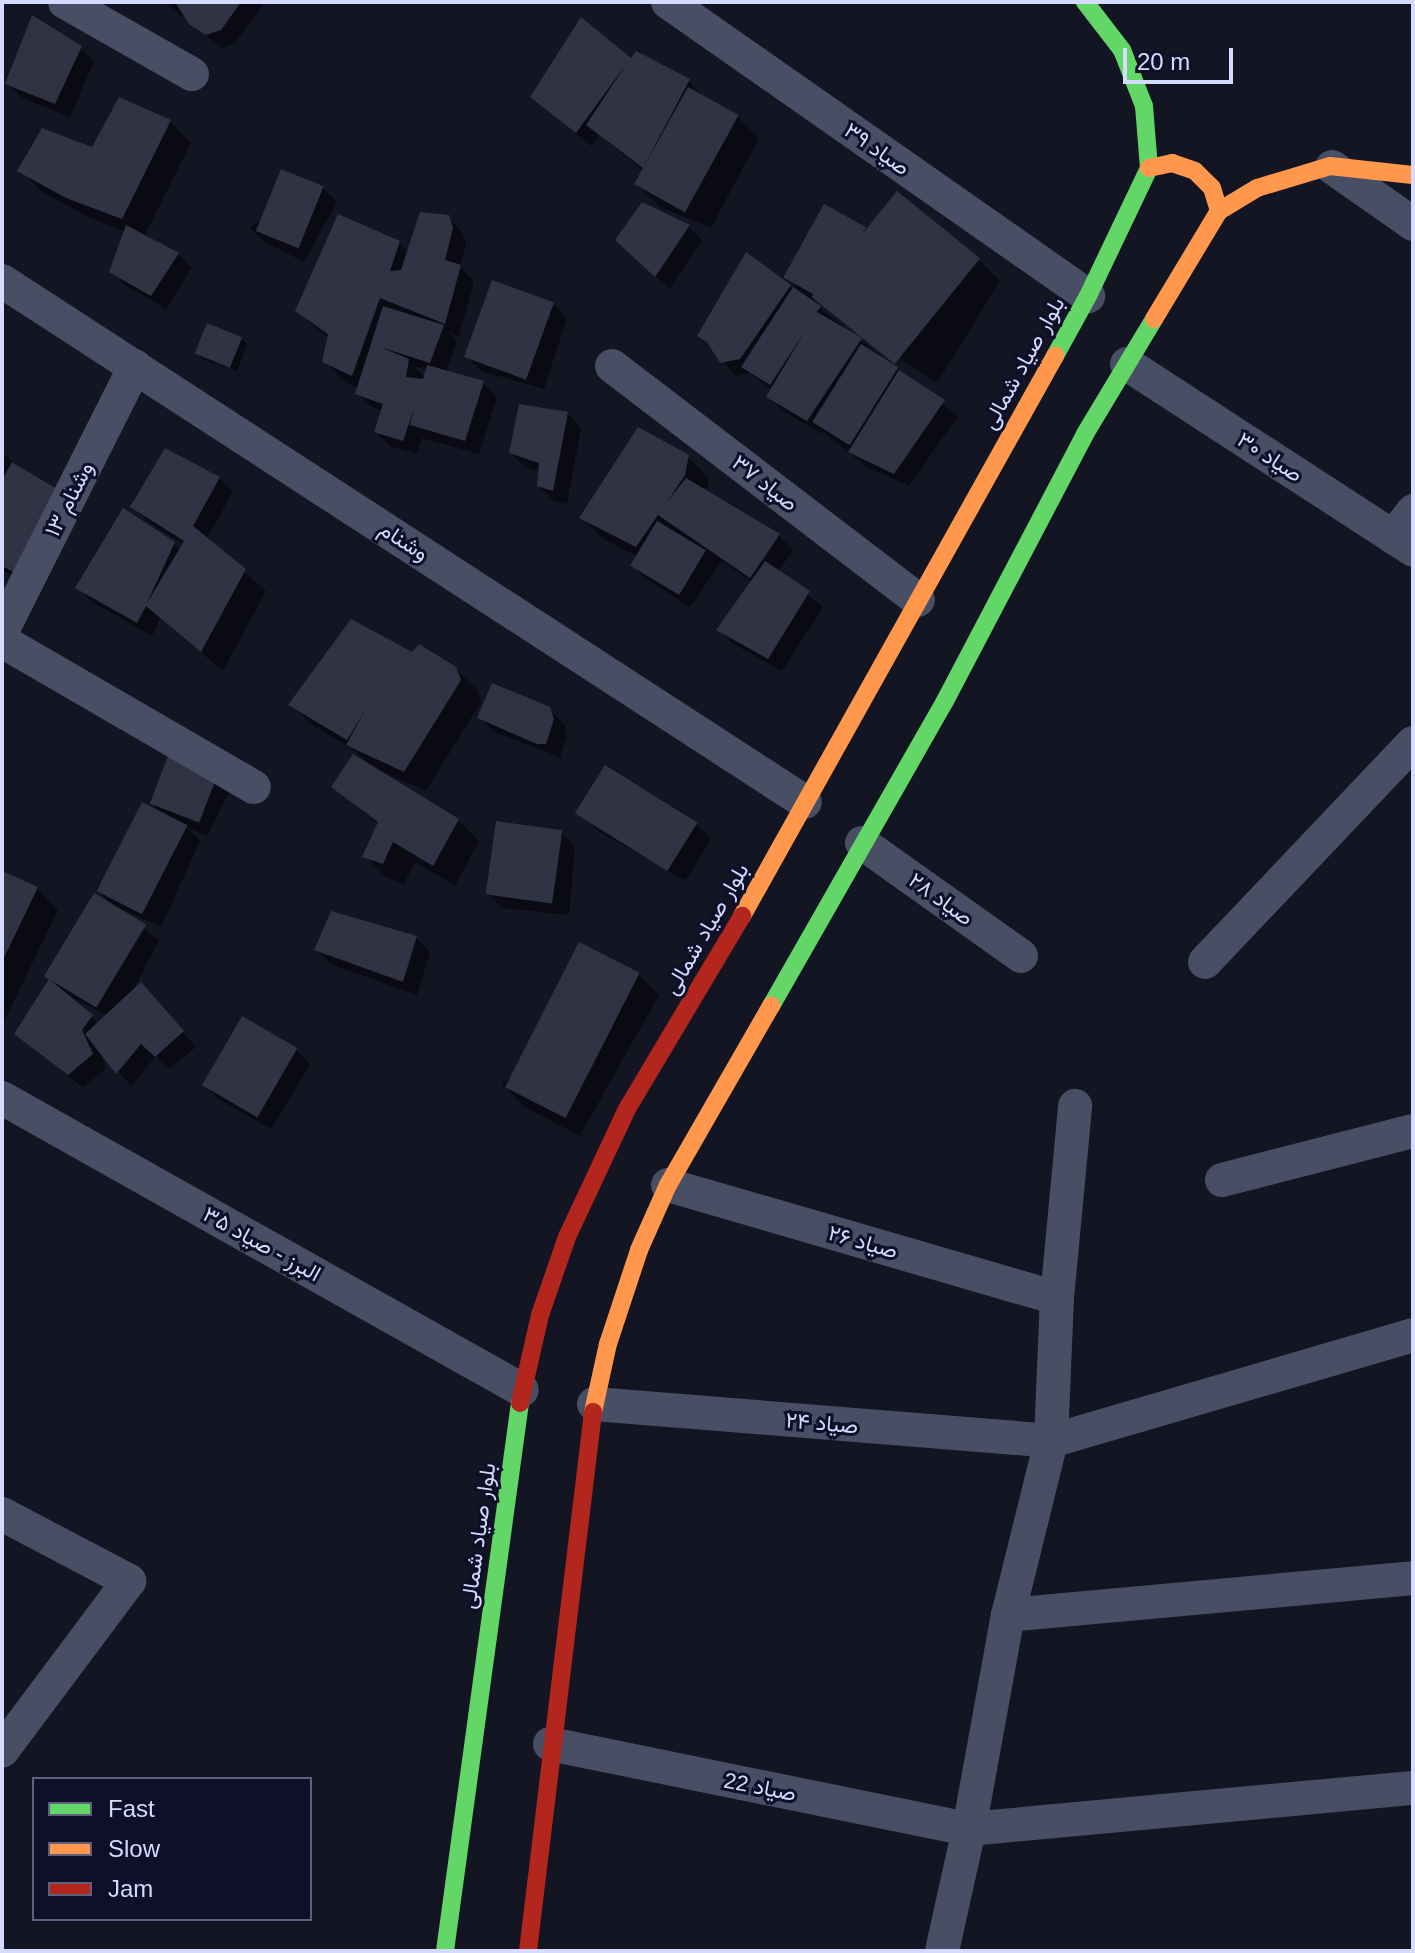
<!DOCTYPE html>
<meta charset="utf-8">
<style>
body{margin:0}
#map{position:relative;width:1415px;height:1953px;overflow:hidden;background:#131522;font-family:Arial,Vazirmatn,sans-serif}
div>[style]{position:absolute}
[style*='--x']{left:calc(var(--x)*1px);top:calc(var(--y)*1px);width:calc(var(--w)*1px);rotate:calc(var(--a)*1deg)}
.shadow>*{inset:0;background:#0007}
.building>*{inset:0;background:#313344;transform-origin:0 0}
.street>*{height:34px;margin:-17px;padding:0 17px;transform-origin:17px;border-radius:17px;background:#484e63}
.fast>*{height:18px;margin:-9px;padding:0 9px;transform-origin:9px;border-radius:9px;background:#63d668}
.slow>*{height:18px;margin:-9px;padding:0 9px;transform-origin:9px;border-radius:9px;background:#ff974d}
.jam>*{height:18px;margin:-9px;padding:0 9px;transform-origin:9px;border-radius:9px;background:#b3261e}
span{translate:-50% -50%;white-space:nowrap;text-align:center;line-height:1.15;-webkit-text-stroke:6px #0d1028;paint-order:stroke}
.street-label{font-size:22px;color:#d5dbff}
.frame{position:absolute;inset:0;border:4px solid #d5dbff;pointer-events:none}
.legend{position:absolute;left:32px;top:1777px;width:280px;height:144px;box-sizing:border-box;background:#0d1028;border:2px solid #5d617e;margin:0;padding:10px 14px;list-style:none;font-size:24px;color:#d5dbff}
.legend li{display:flex;align-items:center;gap:16px;height:40px}
.legend b{width:40px;border:2px solid #5d617e}
.scale{position:absolute;left:1123px;top:48px;width:110px;height:36px;box-sizing:border-box;border:4px solid #d5dbff;border-top:0;padding-left:10px;font-size:24px;line-height:28px;white-space:nowrap;color:#d5dbff;-webkit-text-stroke:6px #0d1028;paint-order:stroke}
</style>
<div id="map">
<div class="shadow">
<div style="clip-path:polygon(164px 2px,265px 2px,235px 43px,222px 48px)"></div>
<div style="clip-path:polygon(80px 48px,94px 62px,70px 117px,22px 98px,8px 84px)"></div>
<div style="clip-path:polygon(631px 62px,688px 81px,708px 101px,738px 117px,759px 138px,711px 228px,660px 207px,639px 186px,646px 173px,599px 135px,591px 146px,532px 97px)"></div>
<div style="clip-path:polygon(170px 121px,191px 143px,144px 237px,178px 254px,192px 268px,166px 309px,126px 286px,112px 271px,126px 232px,90px 218px,41px 191px,20px 170px)"></div>
<div style="clip-path:polygon(323px 188px,337px 202px,304px 262px,263px 241px,249px 227px)"></div>
<div style="clip-path:polygon(evenodd,448px 217px,462px 232px,466px 244px,460px 267px,474px 281px,459px 337px,449px 332px,457px 341px,446px 372px,483px 383px,497px 397px,479px 454px,422px 438px,417px 454px,390px 446px,376px 432px,382px 411px,372px 407px,357px 393px,359px 389px,346px 383px,325px 361px,329px 339px,297px 311px,399px 243px,409px 253px,448px 217px,413px 366px,428px 370px,426px 378px,413px 366px)"></div>
<div style="clip-path:polygon(688px 226px,702px 240px,670px 289px,632px 254px)"></div>
<div style="clip-path:polygon(evenodd,865px 229px,873px 236px,979px 260px,1000px 281px,937px 383px,845px 322px,832px 309px,805px 297px,958px 416px,909px 486px,865px 466px,824px 432px,822px 434px,783px 411px,768px 397px,772px 390px,750px 373px,736px 376px,700px 335px,747px 255px,803px 297px,790px 280px,865px 229px,844px 316px,875px 336px,873px 339px,844px 320px,844px 316px)"></div>
<div style="clip-path:polygon(553px 304px,567px 318px,544px 389px,481px 371px,467px 357px)"></div>
<div style="clip-path:polygon(241px 338px,247px 345px,237px 371px,202px 359px,195px 352px)"></div>
<div style="clip-path:polygon(567px 413px,581px 428px,567px 504px,553px 500px,539px 486px,540px 472px,525px 467px,511px 453px)"></div>
<div style="clip-path:polygon(2px 453px,25px 471px,29px 585px,2px 570px)"></div>
<div style="clip-path:polygon(687px 456px,709px 478px,706px 492px,779px 536px,793px 550px,778px 572px,823px 607px,782px 671px,733px 644px,719px 630px,753px 583px,722px 561px,690px 607px,646px 579px,632px 565px,637px 556px,602px 538px,581px 517px)"></div>
<div style="clip-path:polygon(219px 478px,233px 492px,206px 540px,266px 591px,223px 671px,160px 618px,152px 636px,92px 602px,78px 588px,174px 544px,181px 551px,184px 545px,147px 521px,133px 507px)"></div>
<div style="clip-path:polygon(412px 654px,455px 668px,477px 690px,481px 702px,426px 791px,385px 773px,384px 775px,458px 820px,479px 841px,455px 886px,415px 862px,404px 884px,386px 877px,365px 856px,379px 825px,334px 787px,368px 764px,355px 751px,312px 725px,291px 704px)"></div>
<div style="clip-path:polygon(549px 709px,564px 724px,567px 735px,560px 757px,494px 732px,480px 718px)"></div>
<div style="clip-path:polygon(evenodd,170px 758px,230px 790px,207px 836px,185px 826px,200px 841px,161px 927px,126px 911px,124px 913px,159px 940px,132px 993px,154px 999px,196px 1047px,170px 1069px,156px 1056px,131px 1086px,99px 1049px,106px 1068px,83px 1088px,16px 1034px,109px 902px,96px 889px,162px 814px,150px 801px,170px 758px,71px 997px,108px 1016px,99px 1024px,71px 997px)"></div>
<div style="clip-path:polygon(584px 816px,697px 824px,711px 838px,686px 881px,598px 831px)"></div>
<div style="clip-path:polygon(561px 832px,575px 846px,569px 915px,502px 908px,488px 893px)"></div>
<div style="clip-path:polygon(2px 873px,37px 888px,58px 910px,2px 1026px)"></div>
<div style="clip-path:polygon(416px 938px,430px 952px,417px 995px,330px 964px,316px 949px)"></div>
<div style="clip-path:polygon(638px 974px,659px 995px,580px 1136px,523px 1106px,502px 1084px)"></div>
<div style="clip-path:polygon(296px 1050px,310px 1064px,271px 1129px,218px 1099px,204px 1085px)"></div>
</div>
<div class="building">
<div style="clip-path:polygon(175px 2px,241px 2px,221px 30px,206px 35px,189px 24px)"></div>
<div style="clip-path:polygon(32px 15px,82px 46px,55px 104px,5px 84px)"></div>
<div style="clip-path:polygon(581px 17px,631px 58px,636px 51px,690px 79px,643px 168px,586px 125px,627px 63px,576px 133px,530px 97px)"></div>
<div style="left:688px;top:87px;width:58px;height:111px;rotate:29deg"></div>
<div style="clip-path:polygon(119px 97px,171px 120px,122px 219px,66px 198px,17px 171px,42px 128px,92px 147px)"></div>
<div style="left:281px;top:169px;width:46px;height:67px;rotate:22deg"></div>
<div style="left:897px;top:191px;width:107px;height:136px;rotate:39deg"></div>
<div style="clip-path:polygon(642px 202px,690px 225px,655px 277px,615px 240px)"></div>
<div style="left:824px;top:204px;width:48px;height:84px;rotate:29deg"></div>
<div style="clip-path:polygon(420px 212px,449px 215px,453px 228px,445px 260px,461px 265px,445px 324px,380px 298px,352px 376px,322px 362px,328px 334px,295px 311px,338px 214px,400px 241px,390px 271px,401px 270px)"></div>
<div style="clip-path:polygon(126px 225px,179px 253px,151px 296px,109px 272px)"></div>
<div style="clip-path:polygon(746px 252px,791px 285px,740px 359px,720px 363px,707px 342px,697px 336px)"></div>
<div style="left:492px;top:280px;width:66px;height:82px;rotate:20deg"></div>
<div style="clip-path:polygon(793px 287px,821px 306px,817px 312px,862px 338px,807px 421px,766px 397px,805px 331px,770px 385px,741px 367px)"></div>
<div style="clip-path:polygon(383px 306px,444px 325px,430px 363px,380px 347px,409px 359px,406px 377px,423px 379px,427px 365px,484px 381px,465px 441px,410px 425px,414px 409px,403px 441px,374px 432px,383px 404px,355px 394px)"></div>
<div style="left:207px;top:323px;width:38px;height:33px;rotate:22deg"></div>
<div style="left:861px;top:344px;width:44px;height:92px;rotate:32deg"></div>
<div style="clip-path:polygon(899px 370px,945px 400px,894px 474px,848px 452px)"></div>
<div style="clip-path:polygon(519px 404px,568px 412px,553px 491px,537px 486px,539px 463px,509px 453px)"></div>
<div style="clip-path:polygon(638px 427px,689px 455px,685px 475px,667px 502px,686px 478px,780px 534px,750px 578px,658px 515px,636px 547px,579px 518px)"></div>
<div style="clip-path:polygon(165px 448px,220px 477px,193px 526px,246px 569px,201px 652px,146px 606px,137px 623px,75px 588px,123px 508px,175px 542px,147px 603px,184px 541px,130px 507px)"></div>
<div style="clip-path:polygon(12px 462px,60px 491px,14px 572px,2px 566px,2px 480px)"></div>
<div style="left:657px;top:521px;width:57px;height:52px;rotate:31deg"></div>
<div style="clip-path:polygon(765px 561px,810px 591px,768px 659px,716px 630px)"></div>
<div style="clip-path:polygon(351px 619px,412px 652px,419px 644px,456px 667px,461px 680px,404px 772px,346px 745px,367px 707px,347px 740px,288px 705px)"></div>
<div style="clip-path:polygon(492px 683px,550px 707px,554px 719px,546px 744px,537px 744px,477px 718px)"></div>
<div style="clip-path:polygon(353px 754px,459px 819px,433px 866px,393px 842px,383px 864px,362px 857px,378px 822px,331px 787px)"></div>
<div style="left:168px;top:756px;width:53px;height:51px;rotate:21deg"></div>
<div style="left:605px;top:765px;width:109px;height:57px;rotate:32deg"></div>
<div style="left:142px;top:802px;width:51px;height:100px;rotate:27deg"></div>
<div style="left:496px;top:821px;width:67px;height:74px;rotate:8deg"></div>
<div style="clip-path:polygon(2px 871px,38px 887px,2px 962px)"></div>
<div style="left:94px;top:893px;width:61px;height:97px;rotate:31deg"></div>
<div style="clip-path:polygon(331px 911px,417px 936px,403px 982px,314px 950px)"></div>
<div style="left:579px;top:942px;width:68px;height:163px;rotate:27deg"></div>
<div style="clip-path:polygon(49px 979px,93px 1015px,82px 1030px,93px 1054px,68px 1075px,14px 1034px)"></div>
<div style="clip-path:polygon(141px 982px,184px 1031px,155px 1057px,141px 1044px,116px 1074px,85px 1034px)"></div>
<div style="left:242px;top:1016px;width:64px;height:80px;rotate:30deg"></div>
</div>
<div class="street">
<div style="--x:65;--y:2;--w:146;--a:29.6"></div>
<div style="--x:668;--y:2;--w:513;--a:34.99"></div>
<div style="--x:1332;--y:167;--w:99;--a:35.1"></div>
<div style="--x:2;--y:281;--w:957;--a:32.98"></div>
<div style="--x:1127;--y:364;--w:341;--a:33"></div>
<div style="--x:612;--y:366;--w:385;--a:37.4"></div>
<div style="--x:1393;--y:537;--w:33;--a:-52"></div>
<div style="--x:2;--y:631;--w:296;--a:-63.3"></div>
<div style="--x:2;--y:641;--w:291;--a:30.1"></div>
<div style="--x:862;--y:843;--w:195;--a:35.4"></div>
<div style="--x:1205;--y:962;--w:302;--a:-46.5"></div>
<div style="--x:2;--y:1098;--w:596;--a:29.32"></div>
<div style="--x:1222;--y:1180;--w:197;--a:-14.4"></div>
<div style="--x:668;--y:1185;--w:405;--a:16.2"></div>
<div style="--x:594;--y:1404;--w:458;--a:4.6"></div>
<div style="--x:1051;--y:1441;--w:377;--a:-16.3"></div>
<div style="--x:2;--y:1514;--w:144;--a:27.8"></div>
<div style="--x:129;--y:1581;--w:212;--a:126.8"></div>
<div style="--x:1008;--y:1615;--w:407;--a:-5.2"></div>
<div style="--x:550;--y:1744;--w:428;--a:11.5"></div>
<div style="--x:969;--y:1829;--w:446;--a:-5.3"></div>
<div style="--x:942;--y:1951;--w:125;--a:-77.5"></div>
<div style="--x:969;--y:1829;--w:218;--a:-79.7"></div>
<div style="--x:1008;--y:1615;--w:179;--a:-76.1"></div>
<div style="--x:1051;--y:1441;--w:143;--a:-87.6"></div>
<div style="--x:1057;--y:1298;--w:193;--a:-84.6"></div>
</div>
<div class="fast">
<div style="--x:1055;--y:356;--w:68;--a:-61.2"></div>
<div style="--x:1088;--y:296;--w:142;--a:-64.5"></div>
<div style="--x:1149;--y:168;--w:62;--a:-94.6"></div>
<div style="--x:1144;--y:106;--w:60;--a:-111.4"></div>
<div style="--x:1122;--y:50;--w:61;--a:-127.6"></div>
<div style="--x:771;--y:1006;--w:351;--a:-60.3"></div>
<div style="--x:945;--y:701;--w:301;--a:-62.3"></div>
<div style="--x:1085;--y:434;--w:134;--a:-59"></div>
<div style="--x:445;--y:1951;--w:553;--a:-82.21"></div>
</div>
<div class="slow">
<div style="--x:1149;--y:168;--w:24;--a:-12"></div>
<div style="--x:1172;--y:163;--w:24;--a:19"></div>
<div style="--x:1195;--y:171;--w:24;--a:45"></div>
<div style="--x:1212;--y:188;--w:24;--a:73"></div>
<div style="--x:1154;--y:319;--w:126;--a:-59"></div>
<div style="--x:1219;--y:211;--w:44;--a:-31.2"></div>
<div style="--x:1257;--y:188;--w:76;--a:-16.8"></div>
<div style="--x:1330;--y:166;--w:83;--a:6.2"></div>
<div style="--x:742;--y:916;--w:642;--a:-60.8"></div>
<div style="--x:593;--y:1412;--w:70;--a:-77.6"></div>
<div style="--x:608;--y:1344;--w:99;--a:-71.7"></div>
<div style="--x:639;--y:1250;--w:71;--a:-66"></div>
<div style="--x:668;--y:1185;--w:207;--a:-60.1"></div>
</div>
<div class="jam">
<div style="--x:520;--y:1403;--w:90;--a:-77.2"></div>
<div style="--x:540;--y:1315;--w:83;--a:-70.9"></div>
<div style="--x:567;--y:1237;--w:141;--a:-64.9"></div>
<div style="--x:627;--y:1109;--w:225;--a:-59.2"></div>
<div style="--x:528;--y:1951;--w:543;--a:-83.12"></div>
</div>
<div class="street-label">
<span style="left:877px;top:149px;rotate:35deg">صیاد ۳۹</span>
<span style="left:1023px;top:363px;rotate:-61deg">بلوار صیاد شمالی</span>
<span style="left:1270px;top:457px;rotate:33deg">صیاد ۳۰</span>
<span style="left:765px;top:483px;rotate:38deg">صیاد ۳۷</span>
<span style="left:69px;top:499px;rotate:-63deg">وشنام ۱۳</span>
<span style="left:404px;top:541px;rotate:33deg">وشنام</span>
<span style="left:941px;top:899px;rotate:36deg">صیاد ۲۸</span>
<span style="left:706px;top:929px;rotate:-60deg">بلوار صیاد شمالی</span>
<span style="left:863px;top:1242px;rotate:16deg">صیاد ۲۶</span>
<span style="left:262px;top:1244px;rotate:29deg">البرز - صیاد ۳۵</span>
<span style="left:822px;top:1423px;rotate:5deg">صیاد ۲۴</span>
<span style="left:478px;top:1536px;rotate:-82deg">بلوار صیاد شمالی</span>
<span style="left:760px;top:1787px;rotate:11deg">صیاد 22</span>
</div>
<div class="frame"></div>
<ul class="legend">
<li><b style="height:10px;background:#63d668"></b>Fast</li>
<li><b style="height:10px;background:#ff974d"></b>Slow</li>
<li><b style="height:10px;background:#b3261e"></b>Jam</li>
</ul>
<div class="scale">20 m</div>
</div>
